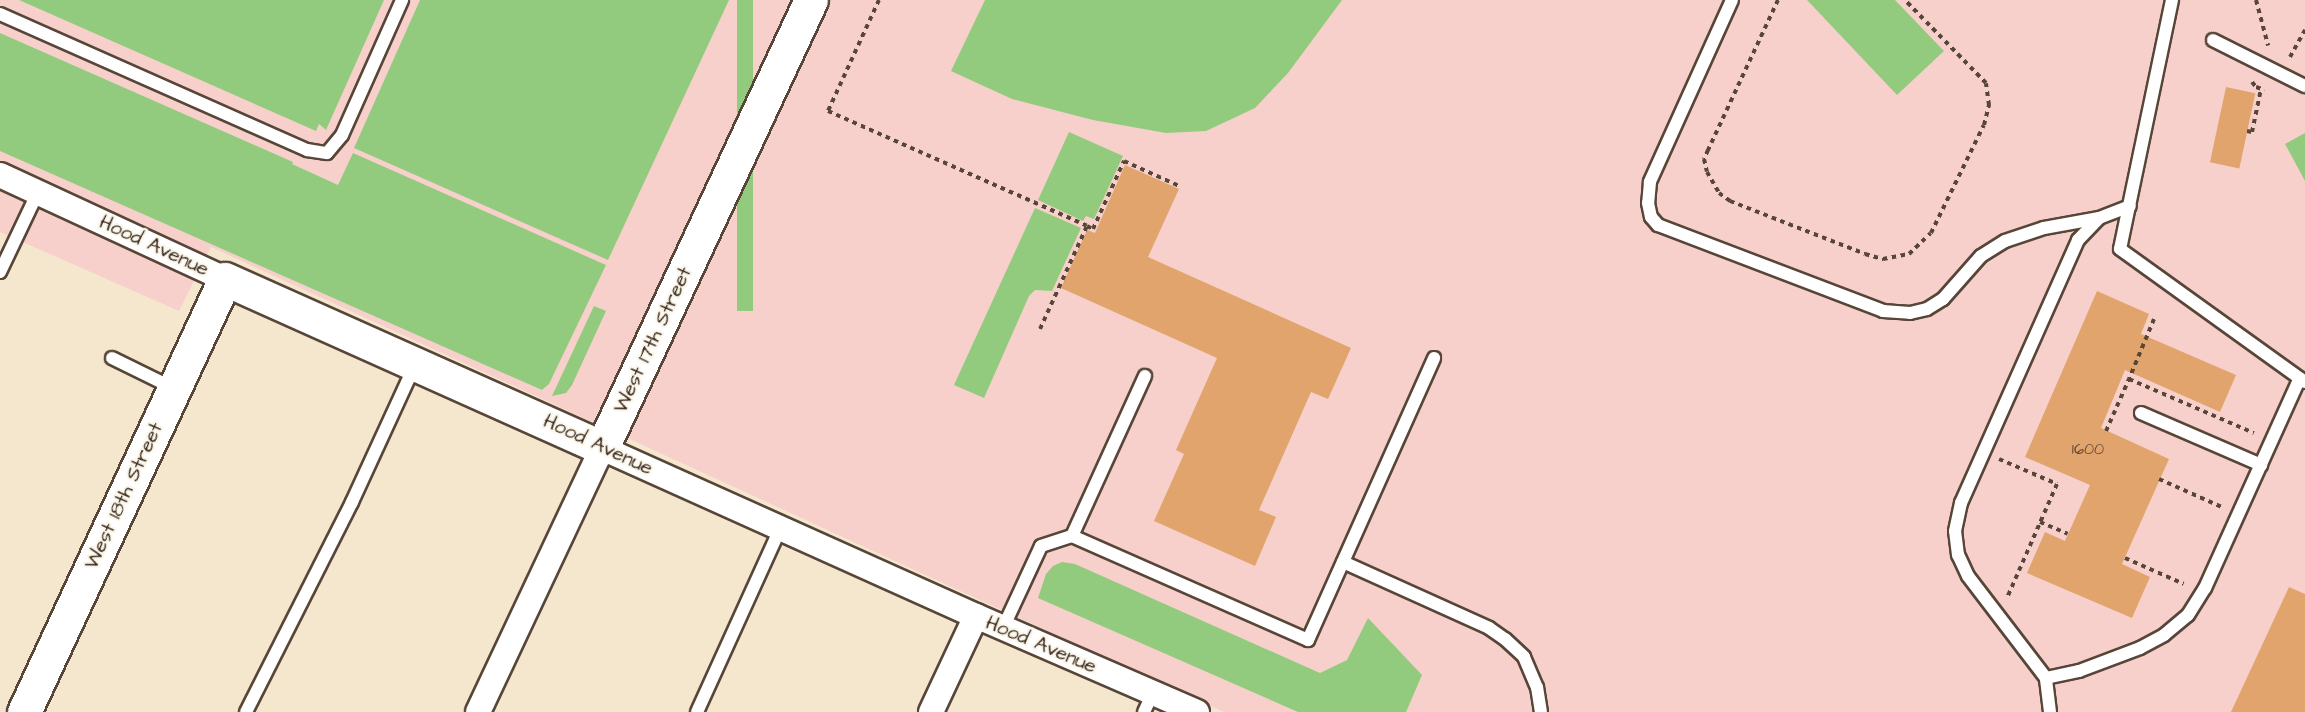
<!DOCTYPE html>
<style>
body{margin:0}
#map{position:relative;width:2305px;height:712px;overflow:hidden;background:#f4e7ce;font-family:"Architects Daughter",sans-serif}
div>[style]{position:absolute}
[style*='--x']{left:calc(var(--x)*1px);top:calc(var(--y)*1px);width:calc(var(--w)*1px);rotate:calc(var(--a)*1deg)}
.built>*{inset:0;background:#f7d0cb}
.green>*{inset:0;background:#92cb7e;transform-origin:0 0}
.building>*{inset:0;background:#e1a46c;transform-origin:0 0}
.path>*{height:4px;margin-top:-2px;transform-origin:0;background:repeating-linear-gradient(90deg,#574638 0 4.5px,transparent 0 9px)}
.roads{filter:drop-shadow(2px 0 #574638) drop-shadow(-2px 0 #574638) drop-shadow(0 2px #574638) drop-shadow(0 -2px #574638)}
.lane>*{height:12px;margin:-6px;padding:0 6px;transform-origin:6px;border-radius:6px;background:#fff}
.street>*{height:24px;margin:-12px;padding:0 12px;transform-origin:12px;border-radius:12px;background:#fff}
.secondary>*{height:33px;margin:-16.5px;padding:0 16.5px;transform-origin:16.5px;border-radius:16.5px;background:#fff}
span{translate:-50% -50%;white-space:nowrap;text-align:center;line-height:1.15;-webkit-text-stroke:4.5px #fbf7ec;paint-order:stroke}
.number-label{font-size:16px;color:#644832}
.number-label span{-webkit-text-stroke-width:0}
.street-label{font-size:20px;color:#3b2a1e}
</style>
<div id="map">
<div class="built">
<div style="clip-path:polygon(0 0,2305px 0,2305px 712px,1224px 712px,211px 247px,179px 311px,0 232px)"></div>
</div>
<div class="green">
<div style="clip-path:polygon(19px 0,384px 0,326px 130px,319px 124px,316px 131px)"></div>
<div style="clip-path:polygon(420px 0,729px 0,608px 260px,354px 148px)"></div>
<div style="left:737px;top:0;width:16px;height:311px"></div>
<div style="clip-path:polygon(985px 0,1342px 0,1288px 73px,1255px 108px,1206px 131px,1166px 133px,1093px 120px,1012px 99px,951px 71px)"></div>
<div style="clip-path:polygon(1807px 0,1895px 0,1944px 51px,1897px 95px)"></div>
<div style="clip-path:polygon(0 33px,293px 162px,292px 164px,338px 185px,353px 153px,606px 265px,549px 384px,542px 390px,0 151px)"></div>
<div style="clip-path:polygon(1069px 132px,1123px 156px,1094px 219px,1086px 216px,1083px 221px,1038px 200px)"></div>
<div style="clip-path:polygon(2305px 133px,2305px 181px,2285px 144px)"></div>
<div style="clip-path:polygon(1035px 208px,1081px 228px,1052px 291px,1035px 290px,1029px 296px,984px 398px,954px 385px)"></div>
<div style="clip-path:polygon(594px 306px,606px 311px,572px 385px,566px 393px,552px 396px)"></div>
<div style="clip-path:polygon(1062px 562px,1075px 564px,1320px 673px,1347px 660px,1368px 618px,1422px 675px,1406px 712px,1298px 712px,1038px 598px,1046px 574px,1053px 566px)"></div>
</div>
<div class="building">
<div style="left:2226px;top:87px;width:30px;height:77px;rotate:12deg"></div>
<div style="clip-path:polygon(1125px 165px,1179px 189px,1148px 257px,1351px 348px,1328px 399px,1311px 392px,1259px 510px,1276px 517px,1255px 566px,1154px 521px,1184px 454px,1176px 450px,1217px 358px,1061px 288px,1087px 230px,1095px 233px)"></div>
<div style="clip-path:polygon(2097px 291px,2149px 314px,2141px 334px,2236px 375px,2220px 412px,2125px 370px,2101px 428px,2169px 459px,2122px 564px,2150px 577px,2132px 618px,2027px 573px,2045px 532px,2065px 541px,2090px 485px,2025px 457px)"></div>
<div style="clip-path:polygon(2289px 587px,2305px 594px,2305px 712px,2231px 712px)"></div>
</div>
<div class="path">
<div style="--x:879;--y:0;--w:122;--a:114.7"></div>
<div style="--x:828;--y:111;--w:283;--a:23.9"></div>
<div style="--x:1778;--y:0;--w:166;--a:115"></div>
<div style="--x:1708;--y:150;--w:10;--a:114"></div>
<div style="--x:1704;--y:159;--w:13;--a:77"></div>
<div style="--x:1707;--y:172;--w:24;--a:60"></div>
<div style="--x:1719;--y:193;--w:14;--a:36"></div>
<div style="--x:1730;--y:201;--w:145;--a:21.4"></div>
<div style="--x:1865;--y:254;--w:19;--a:16"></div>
<div style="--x:1883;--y:259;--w:26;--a:-11"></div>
<div style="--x:1909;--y:254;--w:30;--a:-44"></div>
<div style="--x:1931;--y:233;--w:120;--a:-63.9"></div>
<div style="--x:1984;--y:125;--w:21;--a:-76"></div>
<div style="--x:1989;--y:105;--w:22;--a:-98"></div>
<div style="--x:1986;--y:83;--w:116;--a:-134.3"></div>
<div style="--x:2256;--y:0;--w:47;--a:75.1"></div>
<div style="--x:2290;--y:57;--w:31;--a:-61"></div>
<div style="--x:2252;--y:82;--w:6;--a:51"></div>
<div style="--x:2256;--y:87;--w:9;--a:18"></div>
<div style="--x:2247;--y:131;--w:5;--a:11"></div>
<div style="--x:2252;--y:132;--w:44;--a:-78.2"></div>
<div style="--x:2154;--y:319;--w:65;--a:112.6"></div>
<div style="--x:2129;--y:379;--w:136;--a:23.4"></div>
<div style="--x:1040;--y:329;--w:113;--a:-65.5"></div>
<div style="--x:1087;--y:226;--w:7;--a:27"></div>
<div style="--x:1093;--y:229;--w:75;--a:-65.5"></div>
<div style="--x:1124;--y:161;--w:60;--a:24.4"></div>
<div style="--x:2106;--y:431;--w:57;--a:-66.1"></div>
<div style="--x:1999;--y:459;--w:63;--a:23.3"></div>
<div style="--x:2057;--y:484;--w:124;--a:113.7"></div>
<div style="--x:2159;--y:479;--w:69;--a:24"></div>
<div style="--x:2040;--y:522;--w:30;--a:23"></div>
<div style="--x:2125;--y:558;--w:64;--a:23.8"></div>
</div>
<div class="roads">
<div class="lane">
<div style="--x:1732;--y:0;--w:200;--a:114.3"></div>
<div style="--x:1650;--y:182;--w:21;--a:95"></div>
<div style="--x:1648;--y:203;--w:14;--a:78"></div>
<div style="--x:1651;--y:217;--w:11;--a:49"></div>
<div style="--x:1658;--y:225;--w:241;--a:20.9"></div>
<div style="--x:1883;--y:311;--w:27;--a:4"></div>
<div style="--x:1910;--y:313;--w:17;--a:-13"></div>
<div style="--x:1927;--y:309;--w:19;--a:-32"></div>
<div style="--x:1943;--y:299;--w:57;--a:-48.5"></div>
<div style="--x:1981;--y:256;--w:28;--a:-32"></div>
<div style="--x:2005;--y:241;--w:41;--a:-18.4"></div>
<div style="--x:2044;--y:228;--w:56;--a:-10.3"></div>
<div style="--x:2172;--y:0;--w:254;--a:101.8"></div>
<div style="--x:2120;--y:249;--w:228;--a:35.7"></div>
<div style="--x:0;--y:14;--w:336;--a:23.9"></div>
<div style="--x:307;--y:150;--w:20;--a:9"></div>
<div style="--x:327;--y:153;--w:23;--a:-50"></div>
<div style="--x:342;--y:135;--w:148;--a:-66"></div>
<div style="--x:2213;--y:40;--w:103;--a:26.6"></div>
<div style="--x:0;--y:272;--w:89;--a:-64.6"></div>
<div style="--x:112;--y:358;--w:68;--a:26.2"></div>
<div style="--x:2141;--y:413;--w:131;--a:23.4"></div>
<div style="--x:1072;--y:536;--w:258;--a:23.8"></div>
<div style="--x:1308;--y:640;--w:309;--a:-65.9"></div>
<div style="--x:1343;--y:562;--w:160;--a:24.3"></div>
<div style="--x:1489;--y:628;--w:19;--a:35"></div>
<div style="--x:1505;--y:639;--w:26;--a:43"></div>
<div style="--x:1524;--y:657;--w:33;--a:67"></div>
<div style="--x:1537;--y:687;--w:25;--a:81"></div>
<div style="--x:1003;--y:628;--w:90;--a:-65.1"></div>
<div style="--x:1041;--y:546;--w:33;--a:-18"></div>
<div style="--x:1072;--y:536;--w:176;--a:-65.5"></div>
<div style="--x:2046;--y:678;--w:34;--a:-12"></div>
<div style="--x:2079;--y:671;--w:65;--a:-20.7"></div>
<div style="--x:2140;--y:648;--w:27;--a:-28"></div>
<div style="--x:2164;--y:635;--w:31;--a:-40"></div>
<div style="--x:2188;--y:615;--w:32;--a:-58"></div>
<div style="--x:2205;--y:588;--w:230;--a:-65.7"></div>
<div style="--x:246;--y:712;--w:235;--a:-63.2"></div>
<div style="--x:352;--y:502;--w:151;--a:-65.3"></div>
<div style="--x:697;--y:712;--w:201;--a:-65.6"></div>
<div style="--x:1144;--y:712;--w:21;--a:-65"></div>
<div style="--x:2050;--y:712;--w:34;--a:-97"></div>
<div style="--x:2046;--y:678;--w:128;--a:-127.4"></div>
<div style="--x:1968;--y:576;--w:23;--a:-115"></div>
<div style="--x:1958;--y:555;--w:24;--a:-97"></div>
<div style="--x:1955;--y:531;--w:29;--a:-78"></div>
<div style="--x:1961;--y:503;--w:288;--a:-66"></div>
<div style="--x:2078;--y:240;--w:30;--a:-46"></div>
<div style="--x:2099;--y:218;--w:33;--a:-21"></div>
</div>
<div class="street">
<div style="--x:0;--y:175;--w:248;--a:24.8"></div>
<div style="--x:478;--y:712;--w:292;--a:-64.8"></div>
<div style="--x:602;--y:448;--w:410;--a:24.2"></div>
<div style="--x:976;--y:616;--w:241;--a:23.5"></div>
<div style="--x:931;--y:712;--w:106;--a:-64.9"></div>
</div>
<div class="secondary">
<div style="--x:24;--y:712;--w:477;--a:-65.1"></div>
<div style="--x:225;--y:279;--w:413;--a:24.1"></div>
<div style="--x:602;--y:448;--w:494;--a:-65"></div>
</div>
</div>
<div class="number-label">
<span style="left:2088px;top:449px">1600</span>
</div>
<div class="street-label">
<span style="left:154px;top:246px;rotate:25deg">Hood Avenue</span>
<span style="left:653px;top:340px;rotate:-65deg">West 17th Street</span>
<span style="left:598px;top:445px;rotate:25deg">Hood Avenue</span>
<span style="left:124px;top:496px;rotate:-65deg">West 18th Street</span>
<span style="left:1041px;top:645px;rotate:23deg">Hood Avenue</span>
</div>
</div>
